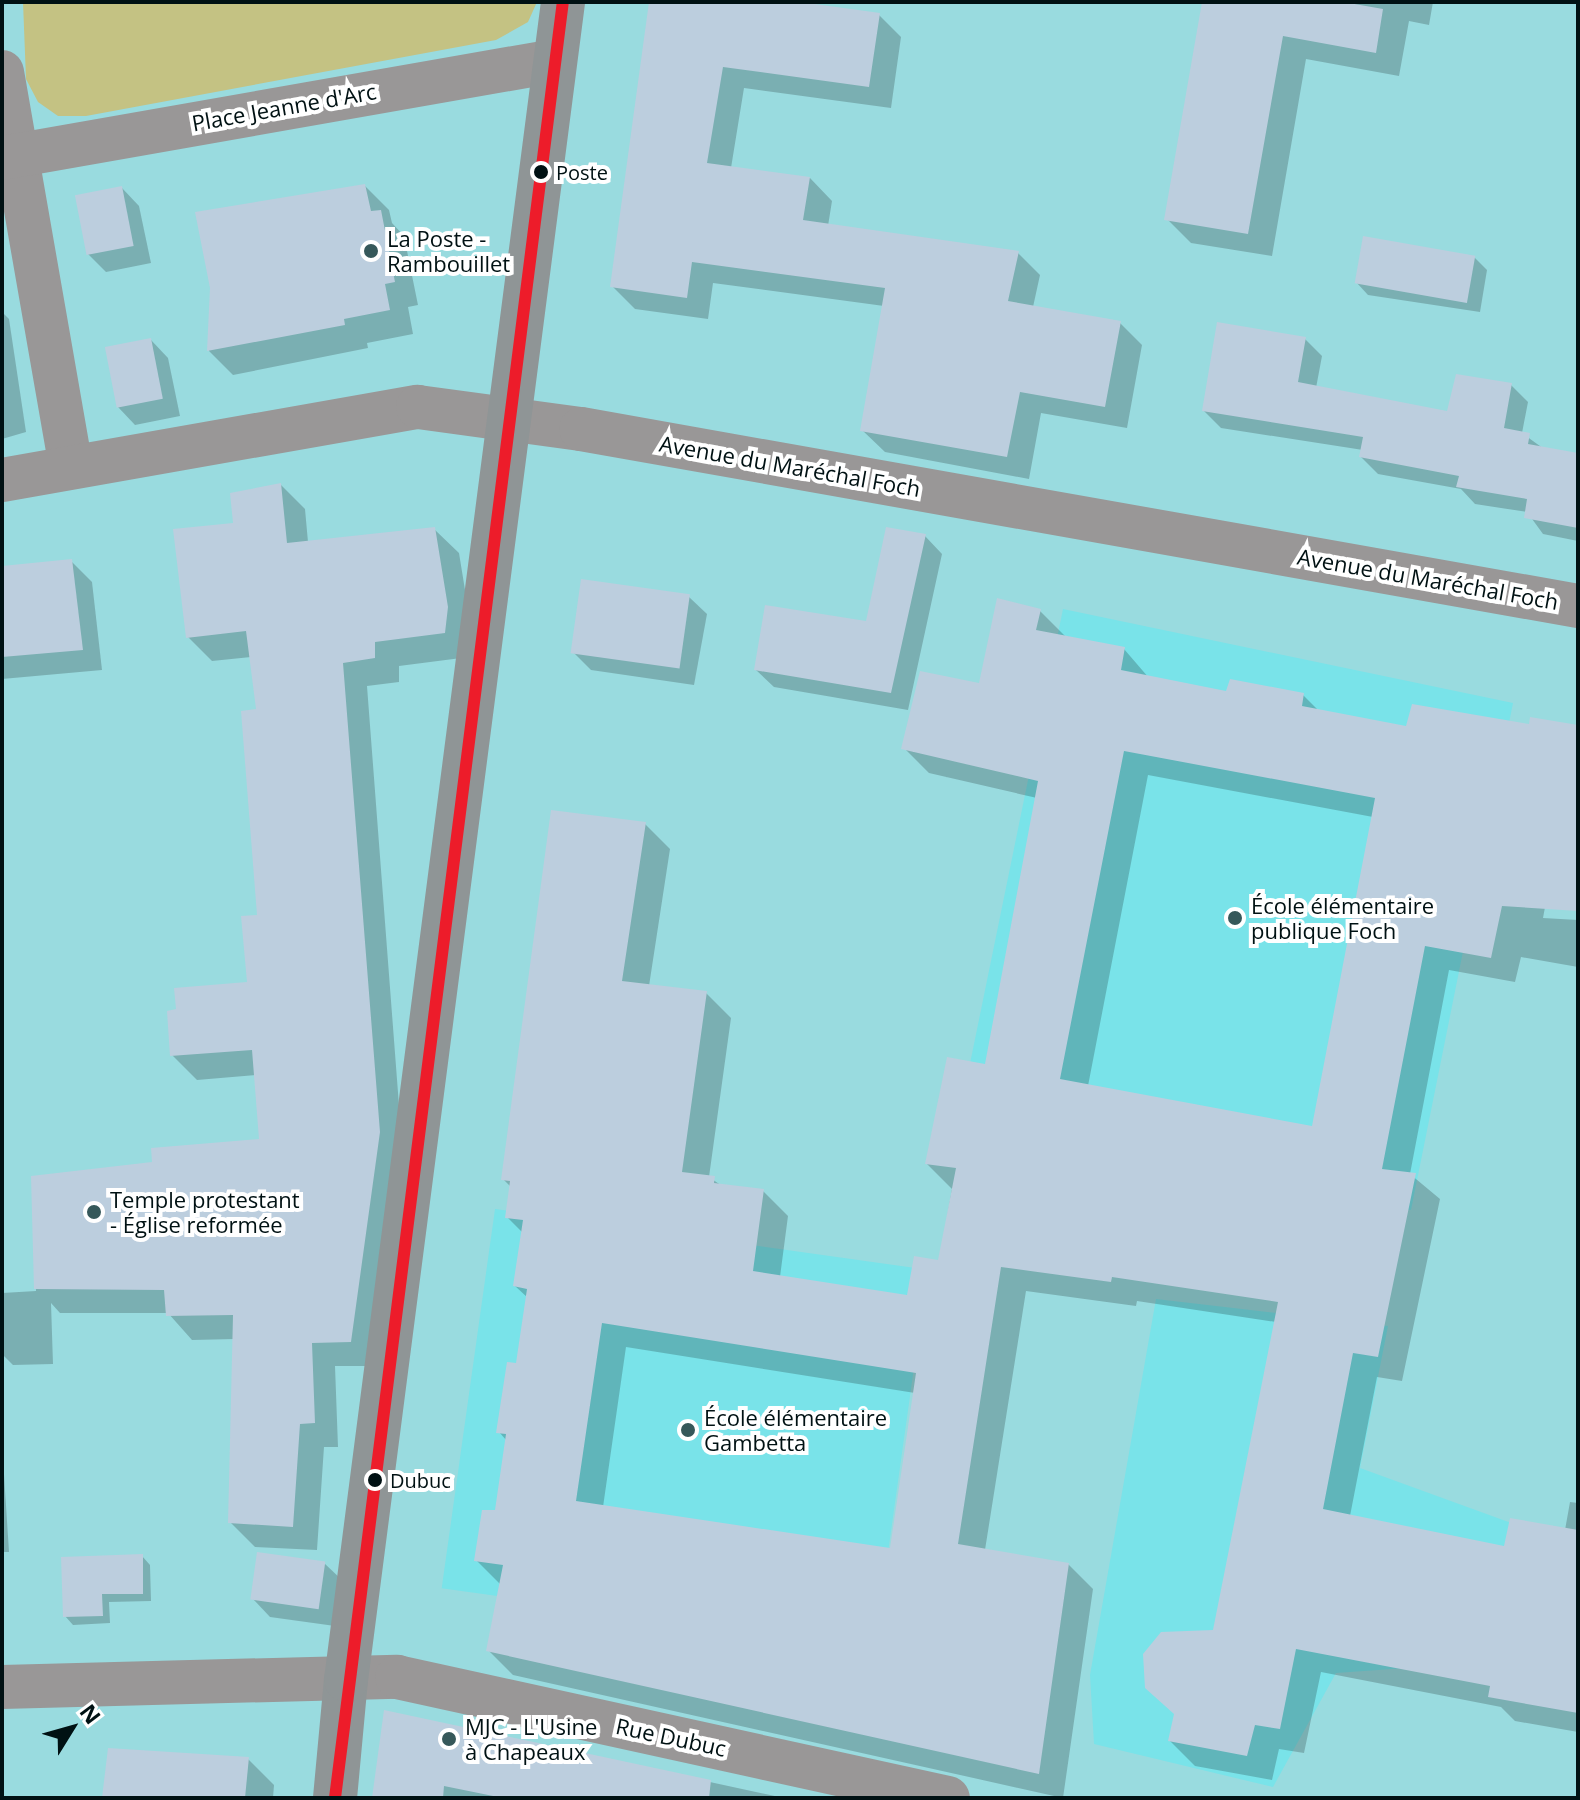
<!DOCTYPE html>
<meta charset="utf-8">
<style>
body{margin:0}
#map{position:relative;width:1580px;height:1800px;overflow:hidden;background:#99dbdf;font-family:"Open Sans",sans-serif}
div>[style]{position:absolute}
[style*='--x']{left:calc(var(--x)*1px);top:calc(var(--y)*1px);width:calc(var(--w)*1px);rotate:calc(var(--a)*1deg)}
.built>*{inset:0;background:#79e3e9;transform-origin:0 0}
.green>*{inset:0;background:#c4c283}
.shadow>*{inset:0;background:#0003}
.building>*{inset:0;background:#bccede;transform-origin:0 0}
.minor>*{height:44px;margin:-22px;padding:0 22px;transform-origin:22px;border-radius:22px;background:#999797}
.secondary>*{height:44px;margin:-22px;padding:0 22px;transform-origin:22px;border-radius:22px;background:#8f9596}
.bus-1>*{height:12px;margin:-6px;padding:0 6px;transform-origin:6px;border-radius:6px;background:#ed1c2a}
.dots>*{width:22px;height:22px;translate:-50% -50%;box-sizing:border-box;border:4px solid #fff;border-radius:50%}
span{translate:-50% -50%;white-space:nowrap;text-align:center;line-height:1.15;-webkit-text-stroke:8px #fff;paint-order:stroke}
.bus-label{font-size:20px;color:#001113}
.left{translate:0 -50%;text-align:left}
.street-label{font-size:22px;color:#001113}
.poi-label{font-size:22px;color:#001113}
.frame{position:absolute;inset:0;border:4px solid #001113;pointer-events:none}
.north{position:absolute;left:32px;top:1688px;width:80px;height:80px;-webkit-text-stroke:6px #fff;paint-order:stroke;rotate:53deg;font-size:22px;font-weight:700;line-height:32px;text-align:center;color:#001113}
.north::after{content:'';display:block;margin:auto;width:28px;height:36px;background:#001113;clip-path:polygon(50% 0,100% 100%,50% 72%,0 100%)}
</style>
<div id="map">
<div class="built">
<div style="clip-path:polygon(1063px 609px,1513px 703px,1411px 1210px,1176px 1190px,956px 1132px)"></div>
<div style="left:495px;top:1209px;width:437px;height:383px;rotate:8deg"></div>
<div style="clip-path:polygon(1156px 1299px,1388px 1326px,1360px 1468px,1514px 1524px,1477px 1663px,1336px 1673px,1273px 1787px,1094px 1744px,1090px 1675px)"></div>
</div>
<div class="green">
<div style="clip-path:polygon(23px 2px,537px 2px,528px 22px,496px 40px,86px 116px,58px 116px,38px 102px,26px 79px)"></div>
</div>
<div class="shadow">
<div style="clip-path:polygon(651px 2px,786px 2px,879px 15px,901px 37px,891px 108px,744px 88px,731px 168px,810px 178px,832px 201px,828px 226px,1018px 253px,1040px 275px,1033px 307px,1120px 323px,1142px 345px,1127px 428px,1041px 413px,1029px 479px,885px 452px,862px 430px,884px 306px,713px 283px,708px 319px,635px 309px,612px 286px)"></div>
<div style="clip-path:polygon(1204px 2px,1433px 2px,1429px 25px,1409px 21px,1399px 76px,1306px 59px,1272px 256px,1191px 243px,1167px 219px)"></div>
<div style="clip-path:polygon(365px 186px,389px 210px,392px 223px,404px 236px,418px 305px,408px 307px,413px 334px,367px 343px,368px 348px,233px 375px,209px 351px,212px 288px)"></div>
<div style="clip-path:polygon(122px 188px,139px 206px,151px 263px,106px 272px,88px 254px)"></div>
<div style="clip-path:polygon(1474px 257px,1487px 270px,1480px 312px,1368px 295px,1356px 282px)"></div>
<div style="clip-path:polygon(2px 312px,9px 319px,26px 432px,2px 439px)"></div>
<div style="clip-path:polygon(1305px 339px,1322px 356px,1316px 388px,1449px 414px,1511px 385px,1528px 402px,1522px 433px,1544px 449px,1578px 455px,1578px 541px,1543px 534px,1527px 512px,1475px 504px,1461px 489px,1378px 474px,1361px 457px,1363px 450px,1221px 428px,1204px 411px)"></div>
<div style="clip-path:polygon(151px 340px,168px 358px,180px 416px,135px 425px,118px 407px)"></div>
<div style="clip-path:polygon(281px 485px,305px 509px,308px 542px,434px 529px,459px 553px,472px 633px,469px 657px,399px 666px,399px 682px,367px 686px,403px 1158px,375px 1366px,335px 1366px,338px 1447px,324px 1447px,317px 1550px,255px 1547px,230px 1522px,235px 1339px,192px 1340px,168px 1313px,60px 1313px,51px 1303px,53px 1364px,13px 1365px,2px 1354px,2px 1293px,36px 1291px,33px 1178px,154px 1164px,261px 1141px,256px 1075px,197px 1080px,172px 1055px,249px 984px,259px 917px,258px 711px,251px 657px,212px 661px,188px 637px,235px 524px)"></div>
<div style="clip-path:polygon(925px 536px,942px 554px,908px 710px,774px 687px,756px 670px,867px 624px)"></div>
<div style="clip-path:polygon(71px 561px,92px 582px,102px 670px,2px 679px,2px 577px)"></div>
<div style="clip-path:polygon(689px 597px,707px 614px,694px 685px,591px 670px,573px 652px)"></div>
<div style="clip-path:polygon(evenodd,1040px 611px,1065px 636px,1124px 649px,1149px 678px,1228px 693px,1303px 695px,1319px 711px,1408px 729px,1578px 727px,1578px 835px,1559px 832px,1543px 918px,1578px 920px,1578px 967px,1521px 957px,1515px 982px,1449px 970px,1410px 1174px,1440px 1199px,1402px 1381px,1377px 1377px,1350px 1516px,1506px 1548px,1565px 1530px,1570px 1502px,1578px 1503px,1578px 1732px,1515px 1721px,1501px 1707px,1321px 1672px,1304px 1753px,1279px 1749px,1272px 1780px,1195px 1766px,1170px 1741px,1215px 1632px,1276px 1322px,1137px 1301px,1136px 1306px,1026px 1291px,985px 1550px,1068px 1564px,1093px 1589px,1063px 1798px,513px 1675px,488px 1650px,501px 1585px,476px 1560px,496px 1512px,507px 1441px,499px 1432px,518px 1365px,528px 1298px,515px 1286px,523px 1233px,507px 1217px,511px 1187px,503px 1179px,645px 824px,670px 849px,649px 986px,706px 993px,731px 1018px,709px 1177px,722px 1186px,763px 1191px,788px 1216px,780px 1277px,908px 1297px,939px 1263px,952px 1189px,927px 1164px,987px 1067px,1037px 798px,929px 773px,904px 748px,981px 686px,1040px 611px,1148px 775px,1373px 817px,1313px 1128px,1088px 1086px,1148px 775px,1040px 611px,626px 1347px,915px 1393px,891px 1550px,603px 1507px,626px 1347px)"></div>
<div style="clip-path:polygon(2px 1443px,9px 1552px,2px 1552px)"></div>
<div style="clip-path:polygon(142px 1556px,150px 1565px,151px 1601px,109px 1602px,110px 1623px,73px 1625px,65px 1616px)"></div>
<div style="clip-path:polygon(324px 1563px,342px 1580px,335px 1626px,270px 1617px,253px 1599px)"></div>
<div style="clip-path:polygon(386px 1712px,784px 1798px,374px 1798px)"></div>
<div style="clip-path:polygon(248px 1759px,274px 1785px,273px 1798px,104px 1798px)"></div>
</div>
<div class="building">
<div style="clip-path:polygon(649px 2px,800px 2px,880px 13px,869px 87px,723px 67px,707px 163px,810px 177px,803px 220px,1019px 251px,1008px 301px,1121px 321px,1105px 407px,1020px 392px,1007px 457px,860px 431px,885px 288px,692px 262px,687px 298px,610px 287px)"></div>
<div style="clip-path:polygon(1202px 2px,1343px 2px,1383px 9px,1376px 53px,1283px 36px,1248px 234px,1164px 220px)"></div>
<div style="clip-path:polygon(365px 184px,371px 211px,381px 210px,395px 282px,385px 284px,390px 310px,344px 319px,345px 325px,207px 351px,210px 288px,195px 212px)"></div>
<div style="left:122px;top:186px;width:61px;height:48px;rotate:79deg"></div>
<div style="left:1363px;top:236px;width:114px;height:48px;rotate:10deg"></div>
<div style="clip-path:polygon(1217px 322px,1306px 337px,1298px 382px,1447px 411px,1456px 374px,1512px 383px,1504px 428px,1530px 433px,1528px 444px,1578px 453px,1578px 528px,1524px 518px,1527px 499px,1456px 487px,1459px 476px,1359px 457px,1363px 437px,1202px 411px)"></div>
<div style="left:151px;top:338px;width:62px;height:47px;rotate:79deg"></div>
<div style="clip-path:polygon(281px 483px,287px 543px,435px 527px,448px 607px,445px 633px,375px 642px,375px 658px,343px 663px,380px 1132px,351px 1342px,312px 1343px,315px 1423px,300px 1424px,293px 1527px,228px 1523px,233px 1315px,166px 1316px,164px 1290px,34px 1289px,31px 1176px,152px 1162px,151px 1148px,259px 1139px,252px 1050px,170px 1056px,167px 1011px,176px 1009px,174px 988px,247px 982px,241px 916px,257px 915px,241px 711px,256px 709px,246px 631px,186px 638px,173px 529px,233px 523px,230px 493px)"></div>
<div style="clip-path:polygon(886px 527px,926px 534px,891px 693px,754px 670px,765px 605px,866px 621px)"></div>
<div style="clip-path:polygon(72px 559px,83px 650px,2px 657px,2px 566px)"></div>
<div style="left:581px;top:579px;width:110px;height:75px;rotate:8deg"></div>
<div style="clip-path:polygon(evenodd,997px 598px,1041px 609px,1036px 630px,1125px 647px,1121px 670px,1226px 691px,1230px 679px,1304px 693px,1302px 706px,1406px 726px,1412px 704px,1529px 724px,1530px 717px,1578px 725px,1578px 911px,1502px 906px,1491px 958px,1425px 946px,1382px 1169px,1416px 1173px,1378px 1357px,1353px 1353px,1323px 1509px,1504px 1546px,1510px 1518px,1578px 1530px,1578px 1713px,1488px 1697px,1490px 1686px,1296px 1649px,1280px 1729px,1255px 1725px,1247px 1756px,1168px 1741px,1174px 1714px,1145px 1688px,1143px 1654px,1161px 1632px,1213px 1630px,1278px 1302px,1112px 1277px,1111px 1282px,1001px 1267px,958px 1544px,1069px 1563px,1039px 1774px,486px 1651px,503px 1565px,474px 1561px,482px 1510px,495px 1510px,506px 1434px,496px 1433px,507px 1362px,516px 1363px,527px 1289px,513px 1286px,523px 1220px,505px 1218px,510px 1181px,501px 1180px,551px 810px,646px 822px,622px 981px,707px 991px,682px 1172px,715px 1176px,714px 1183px,764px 1189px,753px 1271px,907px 1295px,914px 1256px,938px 1260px,956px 1168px,925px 1164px,947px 1057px,985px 1064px,1038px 781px,901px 749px,920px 671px,979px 683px,997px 598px,1124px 751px,1375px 798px,1312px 1126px,1060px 1079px,1124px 751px,997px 598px,602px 1323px,916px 1373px,890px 1548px,576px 1501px,602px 1323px)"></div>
<div style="left:257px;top:1552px;width:69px;height:48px;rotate:8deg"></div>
<div style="clip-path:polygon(143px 1554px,143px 1594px,102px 1594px,103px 1616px,63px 1617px,61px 1557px)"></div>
<div style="clip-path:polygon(384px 1710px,711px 1780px,709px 1798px,503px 1798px,444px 1786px,443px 1798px,372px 1798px)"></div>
<div style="clip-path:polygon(108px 1748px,249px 1757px,245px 1798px,102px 1798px)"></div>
</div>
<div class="minor">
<div style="--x:2;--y:72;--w:401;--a:80.1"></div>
<div style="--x:2;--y:158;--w:560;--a:-9.97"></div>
<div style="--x:2;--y:480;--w:422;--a:-10"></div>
<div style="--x:418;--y:407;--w:164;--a:7.7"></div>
<div style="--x:581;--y:429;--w:1013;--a:10.07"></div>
<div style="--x:2;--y:1687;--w:395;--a:-1.5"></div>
<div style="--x:397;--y:1677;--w:564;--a:12.39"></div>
</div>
<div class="secondary">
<div style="--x:335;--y:1798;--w:119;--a:-84.7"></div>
<div style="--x:346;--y:1680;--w:1692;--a:-82.63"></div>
</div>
<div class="bus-1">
<div style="--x:335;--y:1798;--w:1810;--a:-82.77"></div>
</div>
<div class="dots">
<div style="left:541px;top:172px;background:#001113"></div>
<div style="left:371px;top:251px;background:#36585a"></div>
<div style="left:1235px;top:918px;background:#36585a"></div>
<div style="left:94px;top:1212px;background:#36585a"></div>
<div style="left:688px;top:1430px;background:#36585a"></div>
<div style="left:375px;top:1480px;background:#001113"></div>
<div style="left:449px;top:1739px;background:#36585a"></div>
</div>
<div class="bus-label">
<span class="left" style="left:556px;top:172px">Poste</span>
<span class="left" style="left:390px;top:1480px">Dubuc</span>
</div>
<div class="street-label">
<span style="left:284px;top:107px;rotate:-10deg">Place Jeanne d'Arc</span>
<span style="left:790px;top:466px;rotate:10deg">Avenue du Maréchal Foch</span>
<span style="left:1428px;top:579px;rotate:10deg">Avenue du Maréchal Foch</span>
<span style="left:671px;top:1737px;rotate:12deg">Rue Dubuc</span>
</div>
<div class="poi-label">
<span class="left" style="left:387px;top:251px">La Poste -<br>Rambouillet</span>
<span class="left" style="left:1251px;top:918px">École élémentaire<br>publique Foch</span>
<span class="left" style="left:110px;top:1212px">Temple protestant<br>- Église reformée</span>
<span class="left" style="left:704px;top:1430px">École élémentaire<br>Gambetta</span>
<span class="left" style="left:465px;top:1739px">MJC - L'Usine<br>à Chapeaux</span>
</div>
<div class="frame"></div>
<div class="north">N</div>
</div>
